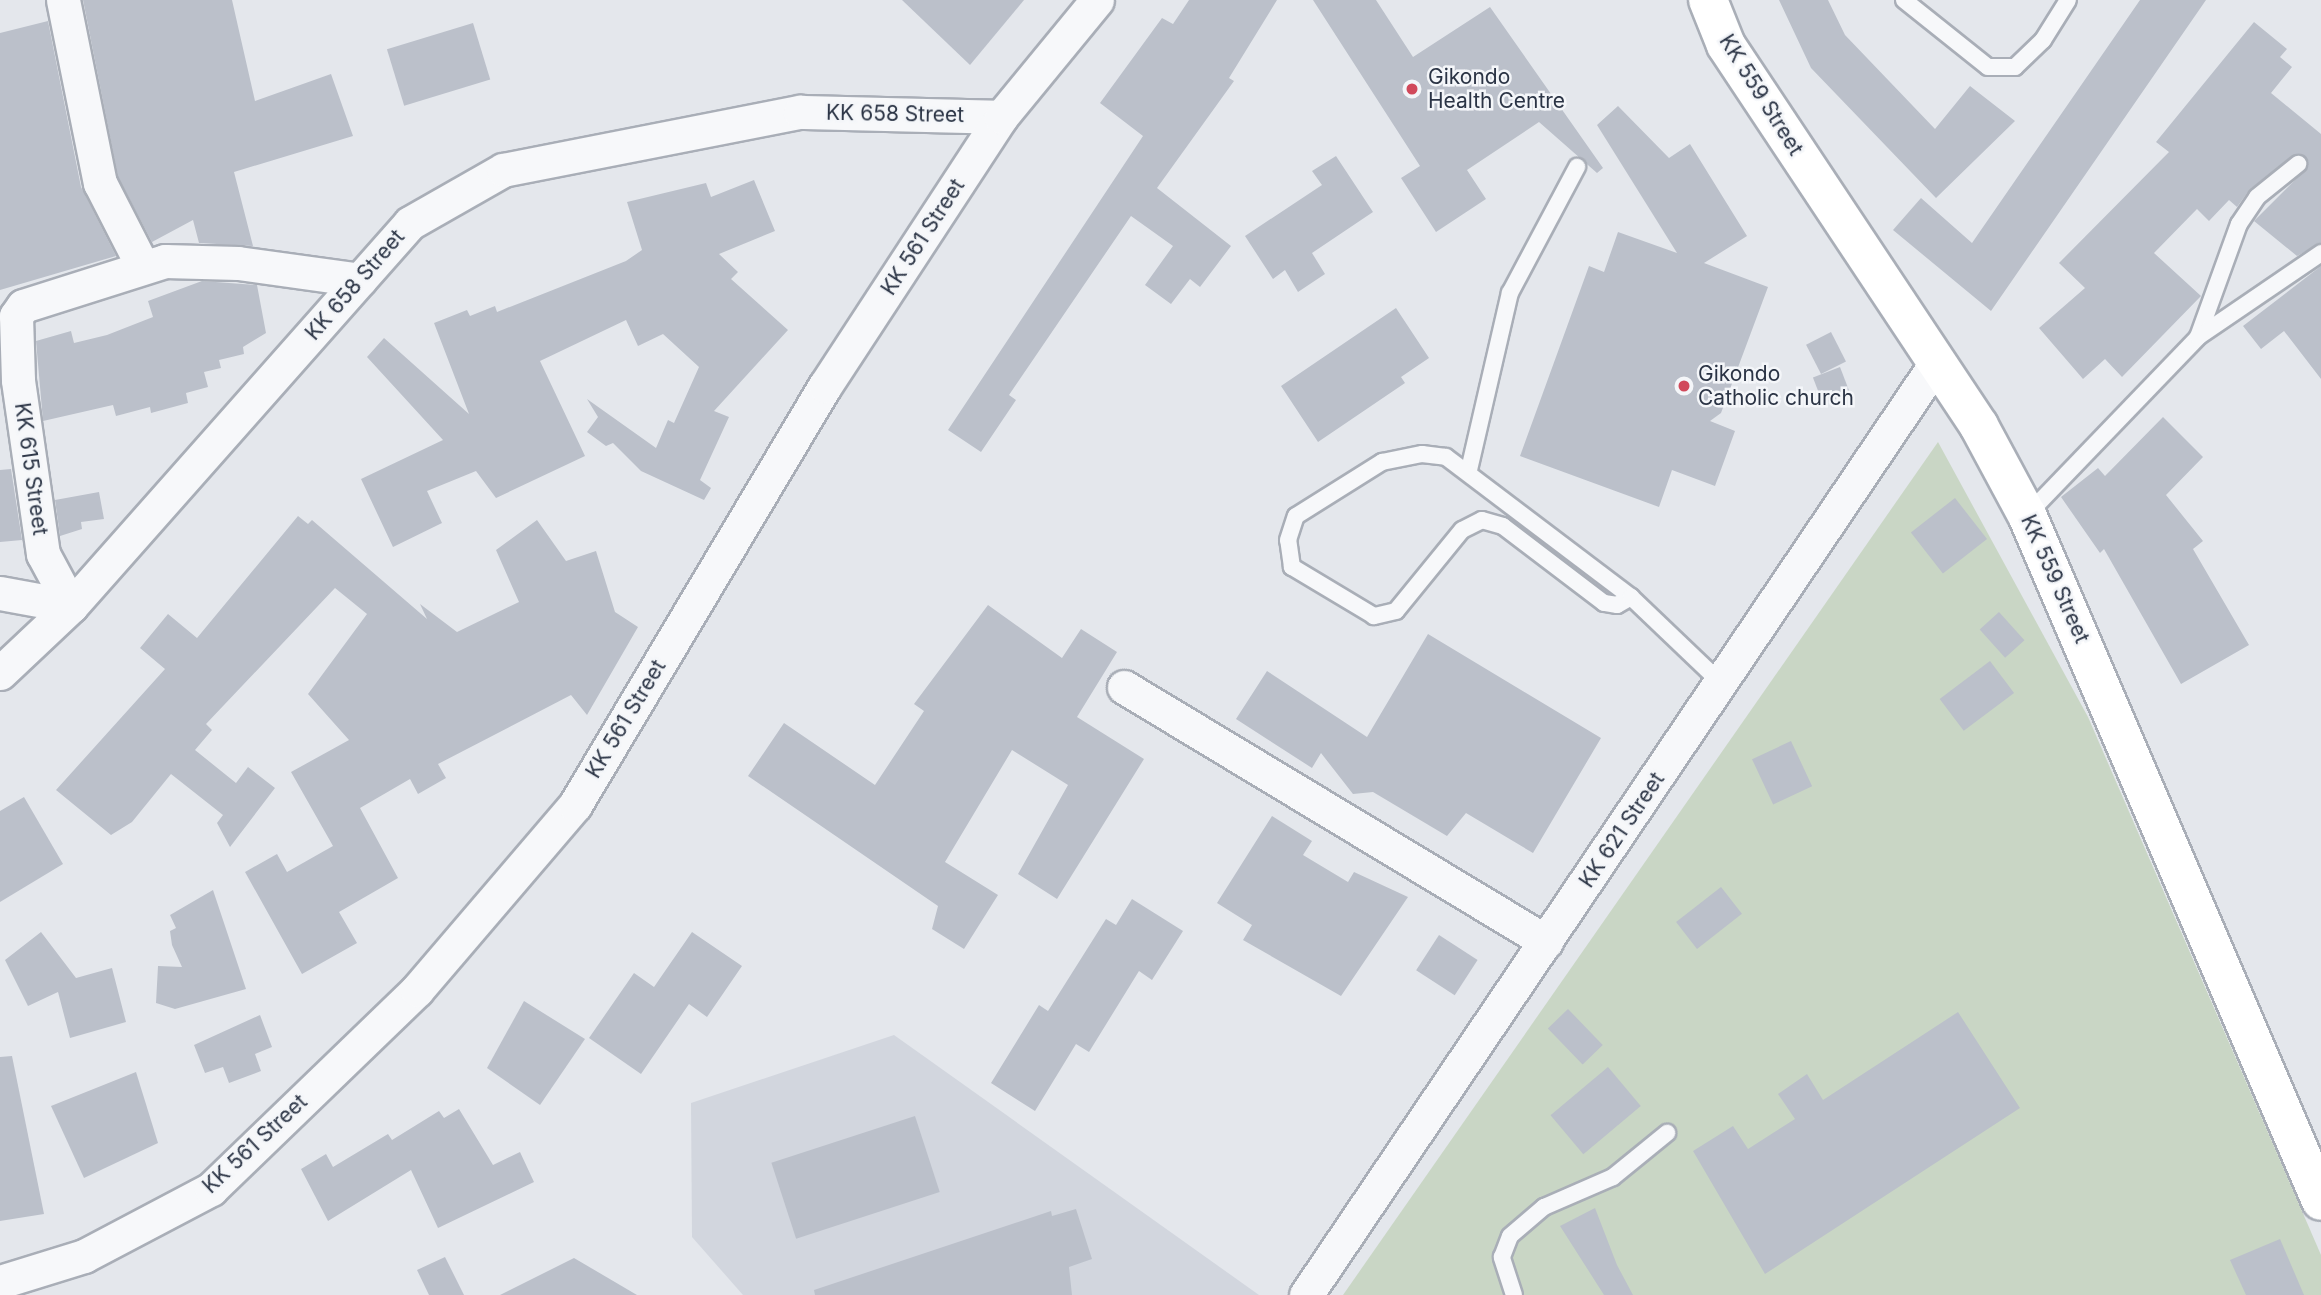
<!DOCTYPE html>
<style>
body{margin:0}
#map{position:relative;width:2321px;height:1295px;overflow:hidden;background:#e4e7ec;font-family:Inter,sans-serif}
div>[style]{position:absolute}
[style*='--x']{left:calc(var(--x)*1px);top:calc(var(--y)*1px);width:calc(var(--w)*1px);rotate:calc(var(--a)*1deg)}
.built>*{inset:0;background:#d2d6de}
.green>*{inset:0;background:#c9d6c5}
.building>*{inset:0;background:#bbc0ca;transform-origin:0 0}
.roads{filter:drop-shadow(2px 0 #a9aeb7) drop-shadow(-2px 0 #a9aeb7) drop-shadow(0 2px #a9aeb7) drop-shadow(0 -2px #a9aeb7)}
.service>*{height:16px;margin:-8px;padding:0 8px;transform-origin:8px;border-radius:8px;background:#f7f8fa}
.minor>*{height:33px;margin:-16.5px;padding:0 16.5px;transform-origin:16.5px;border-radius:16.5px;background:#f7f8fa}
.secondary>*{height:38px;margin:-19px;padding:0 19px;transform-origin:19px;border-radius:19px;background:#fff}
.dots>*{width:19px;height:19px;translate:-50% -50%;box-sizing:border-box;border:4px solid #f4f6f9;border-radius:50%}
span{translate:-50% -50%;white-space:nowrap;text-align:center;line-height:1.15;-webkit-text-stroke:5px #f4f6f9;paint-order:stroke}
.poi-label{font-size:21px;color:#2b3445}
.left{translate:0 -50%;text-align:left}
.street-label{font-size:21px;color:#2b3445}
</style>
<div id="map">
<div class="built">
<div style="clip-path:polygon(894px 1035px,1259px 1295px,743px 1295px,692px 1237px,691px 1103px)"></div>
</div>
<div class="green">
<div style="clip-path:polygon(1938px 442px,2088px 717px,2321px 1255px,2321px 1295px,1343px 1295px)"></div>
</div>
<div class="building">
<div style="clip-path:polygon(83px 0,232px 0,255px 101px,331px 74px,353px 136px,234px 172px,253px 246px,199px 243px,193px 220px,152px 242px,118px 177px)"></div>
<div style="clip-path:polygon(902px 0,1024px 0,970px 65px)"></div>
<div style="clip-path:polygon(1189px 0,1277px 0,1229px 78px,1234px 81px,1157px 188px,1231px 246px,1200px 287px,1190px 279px,1171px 304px,1145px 285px,1173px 246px,1131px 216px,1009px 395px,1016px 400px,981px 452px,948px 430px,1143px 136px,1100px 103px,1162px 18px,1173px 24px)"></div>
<div style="clip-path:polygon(1313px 0,1376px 0,1413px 57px,1490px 7px,1603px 168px,1597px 173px,1539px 122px,1467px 170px,1486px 199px,1436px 232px,1401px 178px,1420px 166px)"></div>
<div style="clip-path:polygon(1779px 0,1828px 0,1845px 35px,1935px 129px,1970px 86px,2015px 121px,1936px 198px,1811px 68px)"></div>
<div style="clip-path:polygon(2140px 0,2206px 0,1991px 311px,1893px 230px,1921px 198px,1972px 243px)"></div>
<div style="clip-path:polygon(48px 21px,81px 187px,116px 256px,0 290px,0 33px)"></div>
<div style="clip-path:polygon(2254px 22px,2287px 49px,2280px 57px,2292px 67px,2271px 93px,2321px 134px,2321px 243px,2297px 256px,2254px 221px,2307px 168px,2306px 157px,2296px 154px,2250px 189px,2237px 207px,2229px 200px,2209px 221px,2197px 209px,2154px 253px,2201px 296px,2122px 377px,2105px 359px,2083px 379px,2039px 328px,2085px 288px,2059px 263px,2169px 152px,2156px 142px)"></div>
<div style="left:473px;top:23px;width:59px;height:90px;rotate:73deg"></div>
<div style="clip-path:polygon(1618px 106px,1669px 158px,1690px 144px,1747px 236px,1704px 263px,1768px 287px,1721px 413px,1710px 421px,1735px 431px,1715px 486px,1672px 470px,1659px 507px,1520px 456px,1589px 266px,1604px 272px,1618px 232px,1677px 253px,1597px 125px)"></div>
<div style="clip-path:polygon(1336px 156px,1373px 212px,1312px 253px,1325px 274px,1298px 292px,1285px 270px,1273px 279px,1245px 236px,1322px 185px,1312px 171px)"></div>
<div style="clip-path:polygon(754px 180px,775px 231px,719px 254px,738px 272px,731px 279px,788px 330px,714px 411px,729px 417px,700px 480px,711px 488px,704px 500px,641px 471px,613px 443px,606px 446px,587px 432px,598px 417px,587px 399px,656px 448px,668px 420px,674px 423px,699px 367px,663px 334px,638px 346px,626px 320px,540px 361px,585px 456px,496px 498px,476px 471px,427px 491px,442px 523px,393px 547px,361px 479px,443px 440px,367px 357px,384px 338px,469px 414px,434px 323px,467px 310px,470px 316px,495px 306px,497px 312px,626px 261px,642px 250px,627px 202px,706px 183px,711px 197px)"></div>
<div style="clip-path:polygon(2321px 266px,2321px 379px,2284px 331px,2261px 349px,2243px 326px)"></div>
<div style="clip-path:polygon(202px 281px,257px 285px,266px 333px,243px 347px,244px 354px,219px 360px,221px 368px,204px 372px,208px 387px,186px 393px,188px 403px,151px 413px,150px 407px,116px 416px,113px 405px,43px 421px,36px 341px,71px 331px,74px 343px,107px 335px,153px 317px,148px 301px)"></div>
<div style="clip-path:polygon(1396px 308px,1429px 358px,1401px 377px,1405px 383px,1318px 442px,1281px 386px)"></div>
<div style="left:1831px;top:332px;width:33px;height:28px;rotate:63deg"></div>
<div style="left:1840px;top:367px;width:28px;height:29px;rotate:69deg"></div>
<div style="clip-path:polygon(2163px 417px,2203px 457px,2166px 495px,2203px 541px,2193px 549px,2249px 645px,2181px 684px,2104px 549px,2100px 553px,2061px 497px,2098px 468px,2105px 476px)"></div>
<div style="clip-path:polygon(11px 469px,22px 540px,0 542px,0 470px)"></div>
<div style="clip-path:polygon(99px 492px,104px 519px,81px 522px,82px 529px,60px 536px,55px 500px)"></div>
<div style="left:1955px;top:498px;width:52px;height:56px;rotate:52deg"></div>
<div style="clip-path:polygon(298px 516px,308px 524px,312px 520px,427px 619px,420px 604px,457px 632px,519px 602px,496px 550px,537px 520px,566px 561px,596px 551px,615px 612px,638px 627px,587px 715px,571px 695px,438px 764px,446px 778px,418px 794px,410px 779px,360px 808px,398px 878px,339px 912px,357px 943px,302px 974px,245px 872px,277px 854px,287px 872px,333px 846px,291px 772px,349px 740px,308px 694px,367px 614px,335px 588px,206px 724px,212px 730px,195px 750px,236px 783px,248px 767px,275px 788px,230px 847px,217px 823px,223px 815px,171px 774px,132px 822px,111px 835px,56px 790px,165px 669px,140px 648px,168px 614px,197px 638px)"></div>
<div style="clip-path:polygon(988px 605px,1062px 658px,1081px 629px,1117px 652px,1077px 717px,1144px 759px,1057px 899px,1018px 874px,1068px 785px,1012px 750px,945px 862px,998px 895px,964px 949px,932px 929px,938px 906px,748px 776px,784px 723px,875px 785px,924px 711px,914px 704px)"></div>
<div style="left:1999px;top:612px;width:38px;height:26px;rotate:48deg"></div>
<div style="clip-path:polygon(1428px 634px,1601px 738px,1533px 853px,1466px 813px,1447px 836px,1373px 792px,1353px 794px,1321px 753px,1312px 768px,1236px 719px,1267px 671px,1367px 737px)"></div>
<div style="left:1990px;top:661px;width:40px;height:63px;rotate:53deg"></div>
<div style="left:1791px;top:741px;width:50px;height:43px;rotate:65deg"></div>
<div style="clip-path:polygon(24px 797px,63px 864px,0 902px,0 811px)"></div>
<div style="clip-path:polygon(1272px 816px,1312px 841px,1303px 855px,1348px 882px,1354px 872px,1408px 897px,1341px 996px,1243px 940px,1252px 925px,1217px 903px)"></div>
<div style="left:1721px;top:887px;width:34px;height:57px;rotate:52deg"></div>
<div style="clip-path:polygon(213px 890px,246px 989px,175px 1009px,156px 1003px,158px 966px,182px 967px,172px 945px,170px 931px,176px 928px,170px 915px)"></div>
<div style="clip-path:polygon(1132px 899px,1183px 931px,1152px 980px,1139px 971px,1089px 1052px,1076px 1044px,1035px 1111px,991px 1083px,1039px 1005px,1048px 1011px,1106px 919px,1116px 925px)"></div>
<div style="clip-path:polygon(41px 932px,76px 978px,112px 968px,126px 1022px,70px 1038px,58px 992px,28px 1006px,5px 960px)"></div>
<div style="clip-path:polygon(692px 932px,742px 966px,707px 1017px,689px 1004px,641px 1074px,589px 1038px,634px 973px,654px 987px)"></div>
<div style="left:1439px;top:935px;width:46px;height:42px;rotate:33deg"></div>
<div style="clip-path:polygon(524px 1001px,585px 1039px,540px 1105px,487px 1068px)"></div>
<div style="left:1568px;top:1009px;width:50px;height:28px;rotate:46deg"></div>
<div style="clip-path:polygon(1958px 1012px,2020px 1108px,1765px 1274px,1693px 1151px,1733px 1126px,1748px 1149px,1795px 1119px,1778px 1094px,1807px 1074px,1823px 1100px)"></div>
<div style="clip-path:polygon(260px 1015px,272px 1047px,255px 1054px,261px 1071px,229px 1083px,223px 1067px,205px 1073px,194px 1045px)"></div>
<div style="clip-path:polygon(12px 1056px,44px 1214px,0 1221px,0 1057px)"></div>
<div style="left:1608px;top:1067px;width:51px;height:75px;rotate:50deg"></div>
<div style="clip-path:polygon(136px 1072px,158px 1143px,84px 1178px,51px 1106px)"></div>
<div style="clip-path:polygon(459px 1109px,493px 1165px,520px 1152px,534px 1182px,438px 1228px,411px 1170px,328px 1221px,301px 1169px,326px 1154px,333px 1167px,388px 1134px,392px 1140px,439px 1111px,444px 1118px)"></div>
<div style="left:915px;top:1116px;width:80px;height:151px;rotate:72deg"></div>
<div style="clip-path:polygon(1595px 1208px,1617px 1265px,1633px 1295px,1604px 1295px,1560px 1226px)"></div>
<div style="clip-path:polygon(1076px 1209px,1092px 1259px,1069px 1267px,1072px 1295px,815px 1295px,814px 1290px,1051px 1211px,1052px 1216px)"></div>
<div style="clip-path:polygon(2280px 1239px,2304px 1295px,2246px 1295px,2230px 1260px)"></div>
<div style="clip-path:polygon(445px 1257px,464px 1295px,429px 1295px,417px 1270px)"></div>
<div style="clip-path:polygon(574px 1258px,637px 1295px,500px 1295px)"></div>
</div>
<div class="roads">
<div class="service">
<div style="--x:1904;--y:0;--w:107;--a:38.6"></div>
<div style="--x:1988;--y:67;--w:27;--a:0"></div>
<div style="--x:2015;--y:67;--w:39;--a:-44"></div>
<div style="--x:2043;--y:40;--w:47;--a:-58"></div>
<div style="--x:2198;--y:337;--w:120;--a:-70.1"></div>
<div style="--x:2239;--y:224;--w:32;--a:-56"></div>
<div style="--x:2257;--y:197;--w:53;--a:-38.8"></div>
<div style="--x:1469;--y:470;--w:182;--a:-77"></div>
<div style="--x:1510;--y:293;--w:143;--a:-62"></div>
<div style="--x:2027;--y:515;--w:247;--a:-46.1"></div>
<div style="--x:2198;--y:337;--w:149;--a:-34.3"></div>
<div style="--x:1631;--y:597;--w:16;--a:150"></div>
<div style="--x:1617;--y:605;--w:13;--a:-171"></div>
<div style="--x:1604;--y:603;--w:127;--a:-142.7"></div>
<div style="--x:1503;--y:526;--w:22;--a:-164"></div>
<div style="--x:1482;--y:520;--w:22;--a:153"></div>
<div style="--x:1462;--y:530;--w:104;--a:129.2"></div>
<div style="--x:1396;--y:611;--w:23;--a:167"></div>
<div style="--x:1374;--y:616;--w:96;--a:-149.1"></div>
<div style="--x:1292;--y:567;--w:27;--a:-98"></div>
<div style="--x:1288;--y:540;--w:25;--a:-72"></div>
<div style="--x:1296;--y:516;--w:102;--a:-32.1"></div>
<div style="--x:1382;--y:462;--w:41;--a:-11.3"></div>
<div style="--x:1422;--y:454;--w:24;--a:7"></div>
<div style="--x:1446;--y:457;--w:232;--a:37.1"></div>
<div style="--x:1631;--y:597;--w:126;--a:43.7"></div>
<div style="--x:1514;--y:1295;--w:40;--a:-108"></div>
<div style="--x:1502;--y:1257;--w:22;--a:-69"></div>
<div style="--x:1510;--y:1236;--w:45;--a:-40.5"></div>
<div style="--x:1544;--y:1207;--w:75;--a:-23.5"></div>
<div style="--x:1613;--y:1177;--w:70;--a:-39.2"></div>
</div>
<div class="minor">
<div style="--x:63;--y:0;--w:187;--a:78.6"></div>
<div style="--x:100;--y:183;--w:94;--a:62.9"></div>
<div style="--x:0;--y:593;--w:72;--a:10.4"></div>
<div style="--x:71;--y:606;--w:59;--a:-118.3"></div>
<div style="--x:43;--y:554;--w:176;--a:-98.2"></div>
<div style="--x:18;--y:380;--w:64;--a:-91.8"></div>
<div style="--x:16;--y:316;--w:12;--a:-55"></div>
<div style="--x:23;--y:306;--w:149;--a:-17.6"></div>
<div style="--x:165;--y:261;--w:73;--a:1.6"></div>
<div style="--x:238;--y:263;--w:123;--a:7.9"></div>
<div style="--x:0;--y:673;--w:98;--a:-43.3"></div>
<div style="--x:71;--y:606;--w:511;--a:-48.49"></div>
<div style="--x:410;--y:223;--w:107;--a:-29.7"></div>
<div style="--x:503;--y:170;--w:303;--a:-11.1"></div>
<div style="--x:800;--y:112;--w:201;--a:1.4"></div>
<div style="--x:1124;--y:687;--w:493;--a:31.1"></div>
<div style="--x:0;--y:1282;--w:88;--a:-17.2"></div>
<div style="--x:84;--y:1256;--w:144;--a:-27.8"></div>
<div style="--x:211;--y:1189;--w:286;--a:-44"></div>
<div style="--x:417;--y:990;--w:243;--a:-49.5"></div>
<div style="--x:575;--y:805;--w:488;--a:-59.2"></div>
<div style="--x:825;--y:386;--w:321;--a:-56.8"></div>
<div style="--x:1001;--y:117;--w:151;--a:-50.6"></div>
<div style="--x:1306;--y:1295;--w:1125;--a:-55.94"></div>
</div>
<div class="secondary">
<div style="--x:1708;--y:0;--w:48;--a:68.2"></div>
<div style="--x:1726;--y:45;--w:457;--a:56.4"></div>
<div style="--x:1979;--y:426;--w:101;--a:61.7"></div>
<div style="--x:2027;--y:515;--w:746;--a:66.8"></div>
</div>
</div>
<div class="dots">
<div style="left:1412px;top:89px;background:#d1495b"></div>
<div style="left:1684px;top:386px;background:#d1495b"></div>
</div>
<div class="poi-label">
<span class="left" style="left:1428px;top:89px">Gikondo<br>Health Centre</span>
<span class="left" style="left:1698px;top:386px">Gikondo<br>Catholic church</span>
</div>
<div class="street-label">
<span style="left:1761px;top:95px;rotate:58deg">KK 559 Street</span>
<span style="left:895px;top:114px;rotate:1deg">KK 658 Street</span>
<span style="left:923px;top:237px;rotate:-57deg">KK 561 Street</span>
<span style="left:355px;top:285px;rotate:-49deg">KK 658 Street</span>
<span style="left:31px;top:469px;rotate:82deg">KK 615 Street</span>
<span style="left:2055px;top:579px;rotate:66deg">KK 559 Street</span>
<span style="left:626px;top:719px;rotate:-59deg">KK 561 Street</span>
<span style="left:1622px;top:830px;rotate:-56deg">KK 621 Street</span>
<span style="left:255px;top:1144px;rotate:-43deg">KK 561 Street</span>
</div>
</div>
